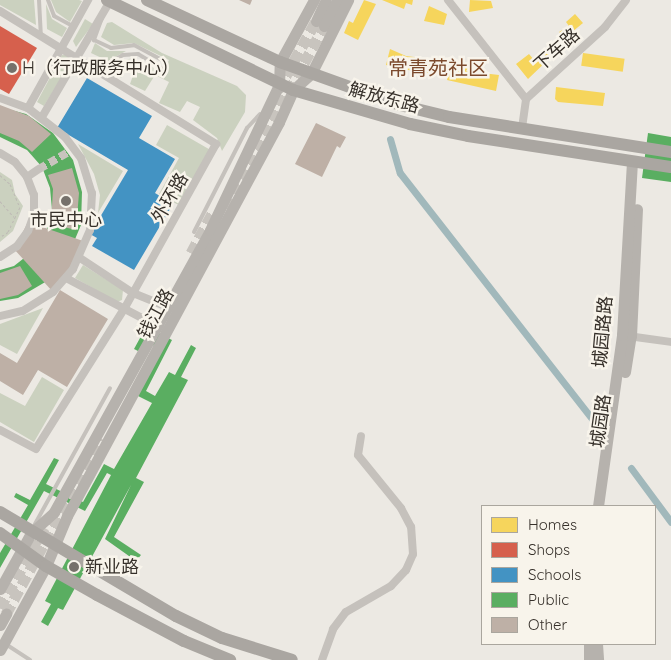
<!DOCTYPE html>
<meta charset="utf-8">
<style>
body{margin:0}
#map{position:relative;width:671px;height:660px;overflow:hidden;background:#ece9e3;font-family:Quicksand,"Noto Sans SC",sans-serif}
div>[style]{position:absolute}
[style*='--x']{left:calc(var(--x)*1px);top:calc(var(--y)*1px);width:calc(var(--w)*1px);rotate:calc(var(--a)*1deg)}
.green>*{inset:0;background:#cbd1bf}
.homes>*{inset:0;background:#f6d55c;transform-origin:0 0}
.shops>*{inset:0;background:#d6604d}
.schools>*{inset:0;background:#4393c3}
.public>*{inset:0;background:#5aae61}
.canal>*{height:7px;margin:-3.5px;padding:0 3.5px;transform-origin:3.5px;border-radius:3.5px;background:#a1b8bb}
.building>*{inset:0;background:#beb0a6}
.street-tunnel>*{height:8px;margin-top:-4px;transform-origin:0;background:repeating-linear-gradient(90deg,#c8c4be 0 8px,transparent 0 12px)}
.secondary-tunnel>*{height:11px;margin-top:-5.5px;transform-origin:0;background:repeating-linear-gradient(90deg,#c8c4be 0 11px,transparent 0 16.5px)}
.path>*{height:1px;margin-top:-0.5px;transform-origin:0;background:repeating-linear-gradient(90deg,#bebab5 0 2.5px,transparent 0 5px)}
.lane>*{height:4px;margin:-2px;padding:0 2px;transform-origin:2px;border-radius:2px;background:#c5c1bc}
.street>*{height:8px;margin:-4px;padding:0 4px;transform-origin:4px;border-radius:4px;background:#c5c1bc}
.secondary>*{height:11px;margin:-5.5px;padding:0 5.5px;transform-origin:5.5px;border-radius:5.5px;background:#b6b2ad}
.primary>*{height:12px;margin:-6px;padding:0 6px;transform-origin:6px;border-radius:6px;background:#aaa6a1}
.dots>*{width:14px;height:14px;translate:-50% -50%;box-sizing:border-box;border:2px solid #f8f4eb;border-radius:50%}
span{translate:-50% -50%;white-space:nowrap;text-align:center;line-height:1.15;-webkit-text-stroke:5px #f8f4eb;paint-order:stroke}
.street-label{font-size:18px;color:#36302a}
.poi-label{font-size:18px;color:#36302a}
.left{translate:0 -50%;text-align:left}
.quarter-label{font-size:20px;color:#7c4a2d}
.legend{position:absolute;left:481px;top:505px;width:175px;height:140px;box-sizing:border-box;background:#f8f4eb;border:1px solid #aaa69e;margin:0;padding:6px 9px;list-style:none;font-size:15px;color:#36302a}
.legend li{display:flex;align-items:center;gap:10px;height:25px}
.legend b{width:25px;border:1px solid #aaa69e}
</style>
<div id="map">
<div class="green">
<div style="clip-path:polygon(0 0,34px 0,36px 25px,0 5px)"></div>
<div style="clip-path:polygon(51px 0,79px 0,82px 1px,70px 22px,56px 12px)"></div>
<div style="clip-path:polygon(46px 4px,52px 19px,67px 28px,62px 37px,47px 29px)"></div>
<div style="clip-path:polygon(85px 19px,93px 24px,76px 47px,73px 41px)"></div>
<div style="clip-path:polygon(112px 22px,162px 53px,237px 86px,246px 95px,245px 112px,222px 151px,217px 138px,193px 120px,200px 107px,187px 101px,180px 112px,159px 103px,169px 82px,155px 75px,145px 91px,130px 84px,135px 70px,128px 68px,121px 78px,114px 74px,123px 61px,132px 58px,163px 72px,169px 60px,134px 43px,114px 45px,101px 37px,107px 23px)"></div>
<div style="clip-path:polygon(95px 43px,107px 51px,126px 51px,108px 61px,91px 53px)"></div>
<div style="clip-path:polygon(62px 55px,67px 55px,71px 62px,44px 106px,37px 102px)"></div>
<div style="clip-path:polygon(167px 125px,214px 152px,182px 207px,159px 194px,179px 158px,156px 145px)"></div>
<div style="clip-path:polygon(78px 144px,123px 171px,98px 213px,100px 195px,94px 174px)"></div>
<div style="clip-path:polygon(0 172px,12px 180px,15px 194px,23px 206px,13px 231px,0 242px)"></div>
<div style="clip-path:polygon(83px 265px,123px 290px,122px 300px,117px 302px,75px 278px)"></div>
<div style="clip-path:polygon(43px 308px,17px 354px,0 345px,0 324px)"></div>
<div style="clip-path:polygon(42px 377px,64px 390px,34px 442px,0 422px,0 393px,25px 406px)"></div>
</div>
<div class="homes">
<div style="clip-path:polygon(364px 0,376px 4px,358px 40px,344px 33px,349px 21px,353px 23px)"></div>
<div style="clip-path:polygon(382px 0,413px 0,412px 5px,406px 3px,404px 9px)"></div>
<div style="clip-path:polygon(470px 0,491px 1px,493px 8px,469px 12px)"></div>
<div style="clip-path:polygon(429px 6px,447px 14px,444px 25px,424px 21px)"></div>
<div style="clip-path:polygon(575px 14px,583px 23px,572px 32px,574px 35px,528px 79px,516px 64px,529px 54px,534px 60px,535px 56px,563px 36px,559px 32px,569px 26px,566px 22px)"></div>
<div style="clip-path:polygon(390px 49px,406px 56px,438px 60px,435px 76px,386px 65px)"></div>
<div style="left:583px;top:53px;width:42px;height:13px;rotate:8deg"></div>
<div style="clip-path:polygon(451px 64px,468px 68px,466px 71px,499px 75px,496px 91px,447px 80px)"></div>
<div style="clip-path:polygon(556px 87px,605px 93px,603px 106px,558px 102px,555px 99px)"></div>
</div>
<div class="shops">
<div style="clip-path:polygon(0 26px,37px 48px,9px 94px,0 89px)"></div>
</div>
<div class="schools">
<div style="clip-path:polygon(87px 78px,152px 116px,139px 138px,175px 159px,155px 193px,173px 204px,134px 270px,92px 246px,97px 238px,90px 234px,128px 170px,57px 128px)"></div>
</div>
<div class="public">
<div style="clip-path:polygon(0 107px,26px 114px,53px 133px,73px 160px,82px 192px,81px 225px,68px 256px,47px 281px,18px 298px,0 301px,0 270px,14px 266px,33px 251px,46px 232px,52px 210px,50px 188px,42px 167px,27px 150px,0 137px)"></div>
<div style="clip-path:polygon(648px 133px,671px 137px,671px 182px,642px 178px)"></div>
<div style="clip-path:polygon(146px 327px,172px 340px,146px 391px,155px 396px,169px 372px,175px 375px,191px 345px,196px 348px,181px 377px,188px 380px,136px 478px,144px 482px,114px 537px,141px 555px,136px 561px,105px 539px,131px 485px,63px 610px,58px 608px,48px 626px,41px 622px,51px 604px,45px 601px,111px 475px,107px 473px,85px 511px,44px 491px,0 568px,0 553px,28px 505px,14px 497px,16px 493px,30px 500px,54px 458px,59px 460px,46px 484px,83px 502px,104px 464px,114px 469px,152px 403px,136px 395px,163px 342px,138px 351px,134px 349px)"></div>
</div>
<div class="canal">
<div style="--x:390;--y:139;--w:35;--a:74"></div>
<div style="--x:400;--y:173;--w:318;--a:52"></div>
<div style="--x:631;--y:468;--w:67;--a:53.5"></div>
</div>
<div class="building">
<div style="clip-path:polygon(239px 0,252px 0,250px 5px)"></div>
<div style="clip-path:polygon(0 105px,29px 116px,51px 134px,32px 152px,19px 141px,0 133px)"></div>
<div style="clip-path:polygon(316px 123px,346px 137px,340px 148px,337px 146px,322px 177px,295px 164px)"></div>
<div style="clip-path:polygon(72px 168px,79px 193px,76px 230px,51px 224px,53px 189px,48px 175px)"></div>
<div style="clip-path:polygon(28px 222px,86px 242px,80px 258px,53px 292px,14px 249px)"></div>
<div style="clip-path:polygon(20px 266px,32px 286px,18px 295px,0 299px,0 273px)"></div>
<div style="clip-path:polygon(60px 290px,108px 319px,67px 387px,38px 370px,23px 395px,0 381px,0 353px,17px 363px)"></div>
</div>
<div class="street-tunnel">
<div style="--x:39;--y:169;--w:34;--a:-30"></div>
</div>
<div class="secondary-tunnel">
<div style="--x:278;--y:90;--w:79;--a:-61.2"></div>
<div style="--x:226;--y:208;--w:207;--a:-61.7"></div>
<div style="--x:191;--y:253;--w:49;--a:-61.9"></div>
<div style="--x:0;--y:608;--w:92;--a:-61.5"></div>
<div style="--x:6;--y:614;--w:200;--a:-61.6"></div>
</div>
<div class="path">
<div style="--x:0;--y:175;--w:13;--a:42"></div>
<div style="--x:10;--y:184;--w:25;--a:67"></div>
<div style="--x:20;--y:207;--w:28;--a:116"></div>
<div style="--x:8;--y:232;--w:9;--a:148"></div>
<div style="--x:0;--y:201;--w:21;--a:49"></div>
</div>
<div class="lane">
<div style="--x:39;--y:0;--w:35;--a:87"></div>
<div style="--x:48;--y:0;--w:17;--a:69"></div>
<div style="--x:54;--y:16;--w:19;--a:28"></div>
<div style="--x:103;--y:15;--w:27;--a:110"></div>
<div style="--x:94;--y:40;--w:19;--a:25"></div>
<div style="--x:111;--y:48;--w:23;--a:-7"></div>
<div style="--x:134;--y:45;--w:36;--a:28"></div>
<div style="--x:98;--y:70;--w:29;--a:-31"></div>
<div style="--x:123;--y:55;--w:15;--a:-4"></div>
<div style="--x:138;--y:54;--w:27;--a:31"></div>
<div style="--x:194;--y:232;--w:117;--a:-63"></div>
<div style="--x:247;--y:128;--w:19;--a:-47"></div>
<div style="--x:35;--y:524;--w:155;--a:-61.1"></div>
<div style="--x:4;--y:643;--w:31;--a:33"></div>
</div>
<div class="street">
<div style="--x:448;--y:0;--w:126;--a:51.8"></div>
<div style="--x:0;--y:11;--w:254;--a:31.6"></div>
<div style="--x:216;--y:144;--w:189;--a:119.1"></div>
<div style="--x:124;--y:309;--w:165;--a:122.2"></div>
<div style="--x:36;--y:449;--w:41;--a:-152.2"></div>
<div style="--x:0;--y:98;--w:30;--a:20"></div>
<div style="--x:28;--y:108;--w:47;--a:38.1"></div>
<div style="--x:65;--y:137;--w:26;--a:53"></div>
<div style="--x:81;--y:158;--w:37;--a:73"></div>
<div style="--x:92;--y:193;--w:37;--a:93"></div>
<div style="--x:90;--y:230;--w:43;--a:113.6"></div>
<div style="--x:73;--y:269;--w:30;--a:131"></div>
<div style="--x:53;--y:292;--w:36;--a:148"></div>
<div style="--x:22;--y:311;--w:23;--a:167"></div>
<div style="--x:28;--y:108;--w:124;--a:-60.9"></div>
<div style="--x:42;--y:117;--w:134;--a:-59.6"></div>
<div style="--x:522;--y:128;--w:29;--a:-82"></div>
<div style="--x:526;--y:99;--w:107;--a:-42.3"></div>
<div style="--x:605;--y:27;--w:34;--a:-52"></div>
<div style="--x:0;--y:153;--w:17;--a:31"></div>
<div style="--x:15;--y:162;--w:19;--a:51"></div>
<div style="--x:27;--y:177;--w:19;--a:69"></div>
<div style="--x:34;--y:195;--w:19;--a:90"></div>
<div style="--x:34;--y:214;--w:18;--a:109"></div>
<div style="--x:28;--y:231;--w:19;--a:126"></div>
<div style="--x:17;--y:246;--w:20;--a:147"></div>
<div style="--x:27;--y:177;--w:14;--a:-34"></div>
<div style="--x:80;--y:258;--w:64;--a:33.4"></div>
<div style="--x:133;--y:293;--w:40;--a:22"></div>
<div style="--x:66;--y:278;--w:107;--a:27.8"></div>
<div style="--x:628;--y:336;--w:43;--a:7.9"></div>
<div style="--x:322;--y:660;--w:33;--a:-70"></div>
<div style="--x:333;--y:629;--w:21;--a:-53"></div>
<div style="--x:346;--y:612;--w:52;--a:-30"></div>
<div style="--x:391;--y:586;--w:22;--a:-47"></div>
<div style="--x:406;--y:570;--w:17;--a:-66"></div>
<div style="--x:413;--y:554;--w:27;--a:-94"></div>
<div style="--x:411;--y:527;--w:21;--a:-118"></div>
<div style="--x:401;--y:508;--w:68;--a:-129.1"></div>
<div style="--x:358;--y:455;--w:19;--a:-81"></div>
</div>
<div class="secondary">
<div style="--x:316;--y:21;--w:23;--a:-65"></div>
<div style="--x:324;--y:26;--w:29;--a:-63"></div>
<div style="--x:625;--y:372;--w:36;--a:-81"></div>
<div style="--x:631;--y:336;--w:127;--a:-87.3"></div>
<div style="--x:598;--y:506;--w:173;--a:-82"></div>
<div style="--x:622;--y:335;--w:174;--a:-86.7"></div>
<div style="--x:0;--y:589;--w:64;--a:-61"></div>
<div style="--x:31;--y:533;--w:31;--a:-42"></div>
<div style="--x:54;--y:512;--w:322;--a:-61"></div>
<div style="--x:210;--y:230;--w:161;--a:-64.6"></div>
<div style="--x:279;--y:85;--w:23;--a:-88"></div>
<div style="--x:280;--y:62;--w:71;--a:-61.3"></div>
<div style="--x:0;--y:625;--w:13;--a:-61"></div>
<div style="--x:597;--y:644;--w:16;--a:86"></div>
<div style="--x:0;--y:650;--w:96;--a:-61.3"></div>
<div style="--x:46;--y:566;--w:54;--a:-67.2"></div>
<div style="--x:67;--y:516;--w:447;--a:-61.7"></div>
<div style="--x:279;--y:122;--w:35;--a:-66"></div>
<div style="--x:293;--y:90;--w:24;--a:-42"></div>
<div style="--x:311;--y:74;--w:83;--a:-63.4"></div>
<div style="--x:589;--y:660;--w:16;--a:-90"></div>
</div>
<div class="primary">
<div style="--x:107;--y:0;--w:207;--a:25.8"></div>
<div style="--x:293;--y:90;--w:122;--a:16.2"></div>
<div style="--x:410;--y:124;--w:59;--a:11.7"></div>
<div style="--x:468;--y:136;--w:205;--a:8.7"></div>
<div style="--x:147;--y:0;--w:147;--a:25"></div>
<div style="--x:280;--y:62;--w:127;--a:19.7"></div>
<div style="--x:400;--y:105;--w:50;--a:13.8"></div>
<div style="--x:449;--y:117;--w:225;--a:9"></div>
<div style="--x:0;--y:512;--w:204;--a:30.6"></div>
<div style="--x:176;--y:616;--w:51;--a:25.6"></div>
<div style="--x:222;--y:638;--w:73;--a:17.4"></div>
<div style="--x:0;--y:533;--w:57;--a:35.7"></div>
<div style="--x:46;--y:566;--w:59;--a:29.6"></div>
<div style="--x:97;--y:595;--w:98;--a:27.9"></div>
<div style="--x:184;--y:641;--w:50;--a:22.4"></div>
</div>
<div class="dots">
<div style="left:12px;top:68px;background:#76716b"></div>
<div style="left:66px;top:201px;background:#76716b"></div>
<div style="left:74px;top:567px;background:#76716b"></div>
</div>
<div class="street-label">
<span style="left:557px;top:50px;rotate:-42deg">下车路</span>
<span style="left:384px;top:98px;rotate:15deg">解放东路</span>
<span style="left:170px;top:198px;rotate:-60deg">外环路</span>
<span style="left:156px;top:314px;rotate:-61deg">钱江路</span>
<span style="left:603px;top:332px;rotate:-85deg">城园路路</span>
<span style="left:601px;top:421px;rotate:-82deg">城园路</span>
</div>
<div class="poi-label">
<span class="left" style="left:22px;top:68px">H（行政服务中心）</span>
<span style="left:66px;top:220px">市民中心</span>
<span class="left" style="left:85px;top:567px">新业路</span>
</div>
<div class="quarter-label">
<span style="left:438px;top:67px">常青苑社区</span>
</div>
<ul class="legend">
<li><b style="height:14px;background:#f6d55c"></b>Homes</li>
<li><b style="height:14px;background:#d6604d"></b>Shops</li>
<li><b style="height:14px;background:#4393c3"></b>Schools</li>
<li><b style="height:14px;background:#5aae61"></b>Public</li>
<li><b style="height:14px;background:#beb0a6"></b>Other</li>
</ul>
</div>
